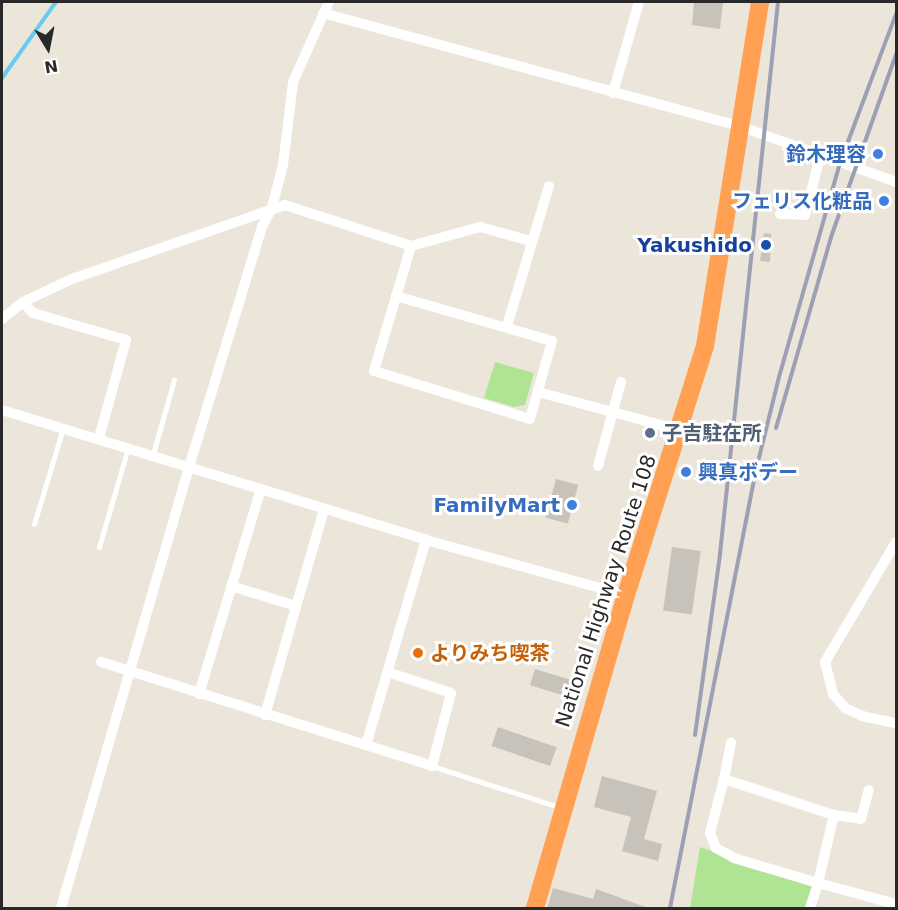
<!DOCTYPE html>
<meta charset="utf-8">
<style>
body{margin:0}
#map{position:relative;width:898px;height:910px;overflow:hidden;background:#ece5da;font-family:"DejaVu Sans","Noto Sans JP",sans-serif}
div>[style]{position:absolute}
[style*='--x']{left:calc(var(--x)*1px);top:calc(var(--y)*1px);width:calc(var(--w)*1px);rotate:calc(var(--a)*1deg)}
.green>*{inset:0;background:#afe495}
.stream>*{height:4px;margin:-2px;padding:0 2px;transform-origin:2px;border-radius:2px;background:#6acbf1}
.building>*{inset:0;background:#c7c2ba;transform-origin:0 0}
.lane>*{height:5px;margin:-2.5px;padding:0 2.5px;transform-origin:2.5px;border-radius:2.5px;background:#fff}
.street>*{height:10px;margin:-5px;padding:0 5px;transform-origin:5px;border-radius:5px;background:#fff}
.highway>*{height:18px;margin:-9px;padding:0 9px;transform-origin:9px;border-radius:9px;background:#ffa052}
.rail>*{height:4px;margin:-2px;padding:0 2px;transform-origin:2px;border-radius:2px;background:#9da0b4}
.dots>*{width:16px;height:16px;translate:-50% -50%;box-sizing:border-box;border:3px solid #fff;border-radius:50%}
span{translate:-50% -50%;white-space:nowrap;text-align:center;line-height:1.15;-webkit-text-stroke:6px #fff;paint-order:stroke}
.shop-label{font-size:20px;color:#366cbe;font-weight:700}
.right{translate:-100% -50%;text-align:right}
.left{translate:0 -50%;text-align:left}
.transit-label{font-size:20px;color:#164399;font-weight:700}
.service-label{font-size:20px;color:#4e5e75;font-weight:700}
.street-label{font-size:20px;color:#292929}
.food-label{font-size:20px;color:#c56008;font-weight:700}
.frame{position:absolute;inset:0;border:3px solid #292929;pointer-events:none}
.north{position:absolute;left:18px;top:18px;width:60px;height:60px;-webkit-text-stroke:4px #fff;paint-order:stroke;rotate:170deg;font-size:16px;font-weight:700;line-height:24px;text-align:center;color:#292929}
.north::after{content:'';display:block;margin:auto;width:21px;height:27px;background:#292929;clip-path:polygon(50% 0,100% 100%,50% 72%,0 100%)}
</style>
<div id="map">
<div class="green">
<div style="clip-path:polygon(495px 362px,534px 373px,525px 405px,514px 407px,484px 398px)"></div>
<div style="clip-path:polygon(700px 847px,813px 885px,806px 908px,690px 908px)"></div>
</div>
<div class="stream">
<div style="--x:2;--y:78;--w:93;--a:-54.6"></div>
</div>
<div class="building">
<div style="clip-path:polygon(694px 2px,723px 2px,720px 29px,692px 25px)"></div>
<div style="clip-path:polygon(764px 233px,771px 234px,770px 262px,760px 261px)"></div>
<div style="left:556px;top:479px;width:23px;height:40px;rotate:15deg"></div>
<div style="left:672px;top:547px;width:29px;height:64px;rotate:8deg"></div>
<div style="left:535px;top:669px;width:37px;height:17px;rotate:17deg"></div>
<div style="left:498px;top:727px;width:62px;height:20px;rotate:19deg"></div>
<div style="clip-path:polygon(602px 776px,657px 791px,644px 839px,662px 844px,658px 861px,622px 851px,631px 817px,594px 807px)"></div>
<div style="clip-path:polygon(553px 888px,593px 899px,596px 889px,651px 909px,547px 909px)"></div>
</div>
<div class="lane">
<div style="--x:153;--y:454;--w:77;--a:-74.2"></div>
<div style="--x:34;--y:524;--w:100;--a:-73.2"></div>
<div style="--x:99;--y:547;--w:103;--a:-73.7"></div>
<div style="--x:432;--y:766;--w:137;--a:17.9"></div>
</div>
<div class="street">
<div style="--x:323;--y:13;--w:431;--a:15.2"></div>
<div style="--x:739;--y:126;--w:167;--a:19.6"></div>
<div style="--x:613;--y:93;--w:95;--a:-74.1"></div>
<div style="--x:780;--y:214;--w:25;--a:2"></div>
<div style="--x:805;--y:215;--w:60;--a:-75.5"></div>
<div style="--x:396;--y:296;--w:162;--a:16.1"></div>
<div style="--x:552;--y:341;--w:81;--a:105.8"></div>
<div style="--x:530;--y:419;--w:163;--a:-162.9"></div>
<div style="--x:374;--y:371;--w:130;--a:-73.5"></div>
<div style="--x:23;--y:302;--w:15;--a:48"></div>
<div style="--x:33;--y:313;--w:97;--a:16.2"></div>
<div style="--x:126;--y:340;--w:102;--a:105.4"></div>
<div style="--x:2;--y:319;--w:27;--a:-39"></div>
<div style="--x:23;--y:302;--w:54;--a:-25.1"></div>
<div style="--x:72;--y:279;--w:225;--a:-19.2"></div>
<div style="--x:285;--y:205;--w:133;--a:18"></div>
<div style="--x:411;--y:246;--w:72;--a:-15.4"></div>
<div style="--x:480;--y:227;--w:53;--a:15.4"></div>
<div style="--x:507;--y:326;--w:146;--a:-73.3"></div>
<div style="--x:538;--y:392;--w:147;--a:15"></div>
<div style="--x:2;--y:410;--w:443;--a:17"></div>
<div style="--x:426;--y:540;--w:207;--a:15.4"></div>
<div style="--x:598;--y:466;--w:87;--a:-74.7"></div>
<div style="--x:896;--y:542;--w:139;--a:120.6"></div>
<div style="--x:825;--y:662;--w:33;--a:76"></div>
<div style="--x:833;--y:694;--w:18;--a:49"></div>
<div style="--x:845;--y:708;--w:19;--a:25"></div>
<div style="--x:862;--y:716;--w:35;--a:12"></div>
<div style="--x:231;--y:586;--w:68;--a:17.1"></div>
<div style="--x:101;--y:662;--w:347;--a:17.4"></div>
<div style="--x:432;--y:766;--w:75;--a:-75.4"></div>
<div style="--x:451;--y:693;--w:64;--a:-161.8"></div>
<div style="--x:199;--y:694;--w:214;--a:-73.2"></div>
<div style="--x:265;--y:715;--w:214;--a:-74"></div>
<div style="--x:366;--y:745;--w:214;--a:-73.7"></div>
<div style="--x:724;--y:779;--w:37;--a:-79"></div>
<div style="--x:834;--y:815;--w:27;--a:8"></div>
<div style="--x:861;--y:819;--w:30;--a:-75"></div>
<div style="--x:61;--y:908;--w:459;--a:-73.8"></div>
<div style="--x:189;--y:467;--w:251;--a:-73.1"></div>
<div style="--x:262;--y:227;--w:22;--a:-63"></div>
<div style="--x:272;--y:207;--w:43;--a:-75.3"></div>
<div style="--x:283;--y:165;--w:84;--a:-83.1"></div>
<div style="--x:293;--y:82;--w:88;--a:-65.8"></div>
<div style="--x:810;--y:908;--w:26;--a:-72"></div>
<div style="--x:818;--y:883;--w:70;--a:-76.8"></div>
<div style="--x:834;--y:815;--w:116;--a:-161.9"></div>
<div style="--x:724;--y:779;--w:56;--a:104.5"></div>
<div style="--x:710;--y:833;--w:16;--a:68"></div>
<div style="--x:716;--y:848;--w:21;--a:29"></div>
<div style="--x:734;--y:858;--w:88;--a:16.6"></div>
<div style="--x:818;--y:883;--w:81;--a:15.1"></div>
</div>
<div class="highway">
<div style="--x:535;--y:908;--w:326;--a:-73.8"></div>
<div style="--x:626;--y:595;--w:261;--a:-72.4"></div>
<div style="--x:705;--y:346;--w:348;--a:-80.9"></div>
</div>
<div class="rail">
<div style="--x:776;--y:428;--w:199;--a:-73.9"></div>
<div style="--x:831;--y:237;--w:194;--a:-70.4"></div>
<div style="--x:695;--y:735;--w:183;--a:-82.1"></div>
<div style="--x:720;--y:554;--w:555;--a:-84"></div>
<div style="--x:670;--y:908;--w:446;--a:-78.9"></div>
<div style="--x:756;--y:470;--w:96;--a:-76.1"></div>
<div style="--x:779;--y:377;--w:223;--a:-74.1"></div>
<div style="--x:840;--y:163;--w:159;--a:-69.4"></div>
</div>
<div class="dots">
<div style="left:878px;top:154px;background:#3f7fe0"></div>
<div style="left:884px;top:201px;background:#3f7fe0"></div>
<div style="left:766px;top:245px;background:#1a4fb4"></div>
<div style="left:650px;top:433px;background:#5c6f8a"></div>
<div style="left:686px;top:472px;background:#3f7fe0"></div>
<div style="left:572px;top:505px;background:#3f7fe0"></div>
<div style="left:418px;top:653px;background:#e8710a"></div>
</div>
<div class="shop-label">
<span class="right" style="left:866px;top:154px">鈴木理容</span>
<span class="right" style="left:872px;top:201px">フェリス化粧品</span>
<span class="left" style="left:698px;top:472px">興真ボデー</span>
<span class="right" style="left:560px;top:505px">FamilyMart</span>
</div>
<div class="transit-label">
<span class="right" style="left:752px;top:245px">Yakushido</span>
</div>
<div class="service-label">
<span class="left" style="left:662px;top:433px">子吉駐在所</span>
</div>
<div class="street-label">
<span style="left:606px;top:591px;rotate:-72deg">National Highway Route 108</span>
</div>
<div class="food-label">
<span class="left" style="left:430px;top:653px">よりみち喫茶</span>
</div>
<div class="frame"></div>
<div class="north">N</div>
</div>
